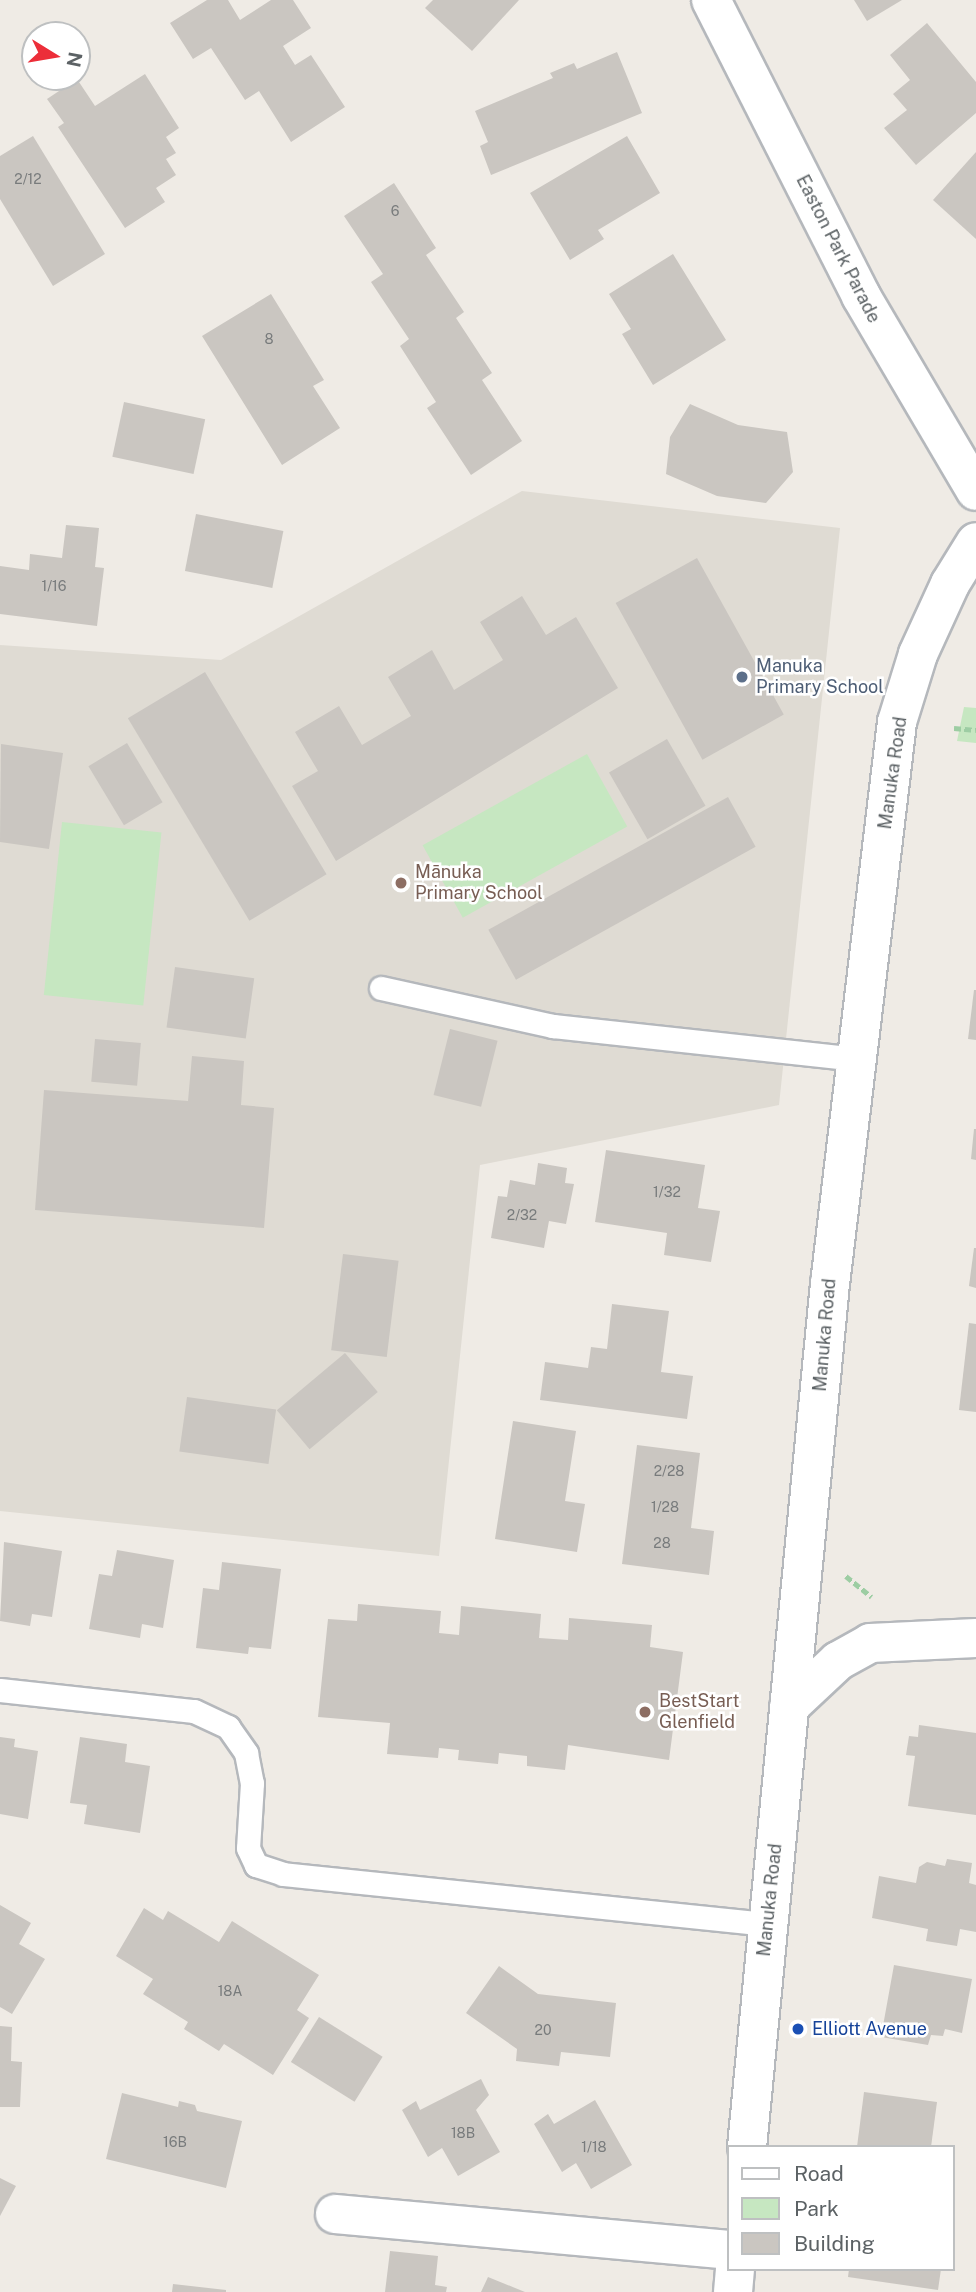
<!DOCTYPE html>
<meta charset="utf-8">
<style>
body{margin:0}
#map{position:relative;width:976px;height:2292px;overflow:hidden;background:#efebe5;font-family:"Public Sans",sans-serif}
div>[style]{position:absolute}
[style*='--x']{left:calc(var(--x)*1px);top:calc(var(--y)*1px);width:calc(var(--w)*1px);rotate:calc(var(--a)*1deg)}
.education>*{inset:0;background:#dfdbd3}
.green>*{inset:0;background:#c6e7c1;transform-origin:0 0}
.building>*{inset:0;background:#cac6c1;transform-origin:0 0}
.path>*{height:4.5px;margin-top:-2.25px;transform-origin:0;background:repeating-linear-gradient(90deg,#9dcda3 0 7px,transparent 0 10.5px)}
.roads{filter:drop-shadow(2px 0 #b5b8bc) drop-shadow(-2px 0 #b5b8bc) drop-shadow(0 2px #b5b8bc) drop-shadow(0 -2px #b5b8bc)}
.lane>*{height:23px;margin:-11.5px;padding:0 11.5px;transform-origin:11.5px;border-radius:11.5px;background:#fff}
.street>*{height:38px;margin:-19px;padding:0 19px;transform-origin:19px;border-radius:19px;background:#fff}
.secondary>*{height:38px;margin:-19px;padding:0 19px;transform-origin:19px;border-radius:19px;background:#fff}
.dots>*{width:19px;height:19px;translate:-50% -50%;box-sizing:border-box;border:4px solid #fff;border-radius:50%}
span{translate:-50% -50%;white-space:nowrap;text-align:center;line-height:1.15;-webkit-text-stroke:5px #fff;paint-order:stroke}
.number-label{font-size:14px;color:#787b7c}
.number-label span{-webkit-text-stroke-width:0}
.street-label{font-size:18px;color:#5c6265}
.service-label{font-size:18px;color:#4e5e75}
.left{translate:0 -50%;text-align:left}
.education-label{font-size:18px;color:#785e54}
.transit-label{font-size:18px;color:#164399}
.legend{position:absolute;left:727px;top:2145px;width:228px;height:126px;box-sizing:border-box;background:#fff;border:2px solid #bec0c1;margin:0;padding:9px 12px;list-style:none;font-size:21px;color:#5c6265}
.legend li{display:flex;align-items:center;gap:14px;height:35px}
.legend b{width:35px;border:2px solid #bec0c1}
.north{position:absolute;left:21px;top:21px;width:70px;height:70px;box-sizing:border-box;background:#fff;border:2px solid #bec0c1;border-radius:50%;rotate:101deg;font-size:19px;font-weight:700;line-height:28px;text-align:center;color:#5c6265}
.north::after{content:'';display:block;margin:auto;width:24px;height:32px;background:#ec2e39;clip-path:polygon(50% 0,100% 100%,50% 72%,0 100%)}
</style>
<div id="map">
<div class="education">
<div style="clip-path:polygon(522px 491px,840px 528px,779px 1105px,480px 1165px,439px 1556px,0 1511px,0 645px,221px 660px)"></div>
</div>
<div class="green">
<div style="clip-path:polygon(964px 707px,976px 708px,976px 743px,957px 741px)"></div>
<div style="left:587px;top:754px;width:83px;height:188px;rotate:61deg"></div>
<div style="left:62px;top:822px;width:100px;height:174px;rotate:6deg"></div>
</div>
<div class="building">
<div style="clip-path:polygon(207px 0,228px 0,240px 20px,271px 0,293px 0,311px 28px,283px 46px,295px 65px,311px 55px,345px 107px,291px 142px,259px 91px,245px 100px,211px 48px,193px 59px,170px 23px)"></div>
<div style="clip-path:polygon(433px 0,519px 0,472px 51px,425px 8px)"></div>
<div style="clip-path:polygon(854px 0,902px 0,867px 21px)"></div>
<div style="clip-path:polygon(927px 23px,976px 82px,976px 113px,916px 165px,884px 128px,907px 110px,893px 94px,910px 80px,890px 55px)"></div>
<div style="clip-path:polygon(617px 52px,642px 113px,491px 175px,480px 146px,488px 142px,475px 111px,553px 78px,550px 73px,574px 63px,577px 69px)"></div>
<div style="clip-path:polygon(145px 74px,179px 128px,166px 137px,176px 153px,166px 159px,176px 175px,156px 188px,165px 202px,125px 228px,58px 127px,64px 123px,47px 99px,77px 79px,95px 106px)"></div>
<div style="clip-path:polygon(33px 136px,105px 254px,53px 286px,0 199px,0 156px)"></div>
<div style="clip-path:polygon(627px 136px,660px 193px,598px 230px,604px 239px,570px 260px,530px 193px)"></div>
<div style="clip-path:polygon(976px 152px,976px 239px,933px 200px)"></div>
<div style="clip-path:polygon(394px 183px,436px 248px,426px 255px,464px 312px,456px 318px,492px 373px,482px 380px,522px 441px,471px 475px,427px 408px,436px 402px,400px 346px,409px 339px,371px 282px,383px 274px,344px 216px)"></div>
<div style="clip-path:polygon(673px 254px,726px 340px,653px 385px,622px 334px,631px 329px,609px 294px)"></div>
<div style="clip-path:polygon(271px 294px,324px 380px,313px 386px,340px 428px,282px 465px,202px 336px)"></div>
<div style="left:124px;top:402px;width:83px;height:56px;rotate:12deg"></div>
<div style="clip-path:polygon(690px 404px,738px 425px,787px 432px,793px 472px,766px 503px,717px 496px,666px 474px,670px 437px)"></div>
<div style="left:196px;top:514px;width:89px;height:58px;rotate:11deg"></div>
<div style="clip-path:polygon(66px 525px,99px 528px,95px 567px,104px 568px,97px 626px,0 614px,0 566px,29px 570px,30px 554px,62px 558px)"></div>
<div style="left:697px;top:558px;width:179px;height:93px;rotate:61deg"></div>
<div style="clip-path:polygon(522px 596px,546px 635px,576px 617px,618px 688px,336px 861px,292px 786px,318px 771px,295px 732px,339px 706px,362px 745px,411px 716px,388px 677px,432px 650px,454px 690px,503px 660px,480px 622px)"></div>
<div style="left:205px;top:672px;width:236px;height:90px;rotate:59deg"></div>
<div style="left:667px;top:739px;width:77px;height:67px;rotate:60deg"></div>
<div style="left:127px;top:743px;width:69px;height:45px;rotate:59deg"></div>
<div style="clip-path:polygon(1px 744px,63px 753px,49px 849px,0 842px)"></div>
<div style="left:728px;top:797px;width:57px;height:274px;rotate:61deg"></div>
<div style="left:175px;top:967px;width:80px;height:61px;rotate:8deg"></div>
<div style="clip-path:polygon(974px 990px,976px 990px,976px 1040px,968px 1039px)"></div>
<div style="left:450px;top:1029px;width:49px;height:68px;rotate:14deg"></div>
<div style="left:95px;top:1039px;width:46px;height:43px;rotate:5deg"></div>
<div style="clip-path:polygon(192px 1056px,244px 1061px,241px 1105px,274px 1108px,264px 1228px,35px 1210px,44px 1090px,188px 1101px)"></div>
<div style="clip-path:polygon(974px 1129px,976px 1129px,976px 1160px,971px 1159px)"></div>
<div style="clip-path:polygon(606px 1150px,705px 1165px,698px 1208px,720px 1211px,711px 1262px,664px 1255px,667px 1233px,595px 1222px)"></div>
<div style="clip-path:polygon(538px 1163px,567px 1168px,565px 1183px,574px 1184px,566px 1224px,549px 1221px,544px 1248px,491px 1238px,498px 1196px,507px 1197px,510px 1180px,535px 1185px)"></div>
<div style="clip-path:polygon(974px 1248px,976px 1248px,976px 1288px,969px 1286px)"></div>
<div style="left:343px;top:1254px;width:56px;height:97px;rotate:7deg"></div>
<div style="clip-path:polygon(612px 1304px,669px 1311px,661px 1372px,693px 1376px,687px 1419px,540px 1400px,545px 1362px,588px 1368px,591px 1347px,607px 1349px)"></div>
<div style="clip-path:polygon(969px 1323px,976px 1324px,976px 1412px,959px 1410px)"></div>
<div style="left:345px;top:1353px;width:51px;height:89px;rotate:50deg"></div>
<div style="left:187px;top:1397px;width:90px;height:55px;rotate:8deg"></div>
<div style="clip-path:polygon(513px 1421px,576px 1431px,565px 1501px,585px 1504px,577px 1552px,495px 1539px)"></div>
<div style="clip-path:polygon(637px 1445px,700px 1453px,691px 1528px,714px 1531px,709px 1575px,622px 1564px)"></div>
<div style="clip-path:polygon(4px 1542px,62px 1551px,52px 1617px,32px 1614px,30px 1626px,0 1621px)"></div>
<div style="clip-path:polygon(117px 1550px,174px 1560px,163px 1628px,142px 1624px,140px 1638px,89px 1629px,99px 1574px,112px 1576px)"></div>
<div style="clip-path:polygon(222px 1562px,281px 1569px,271px 1649px,249px 1647px,248px 1654px,196px 1648px,203px 1588px,219px 1590px)"></div>
<div style="clip-path:polygon(358px 1604px,441px 1611px,439px 1633px,459px 1635px,461px 1606px,541px 1614px,539px 1638px,568px 1640px,569px 1618px,652px 1625px,650px 1647px,683px 1652px,669px 1760px,568px 1745px,565px 1770px,527px 1766px,527px 1756px,499px 1753px,498px 1764px,458px 1760px,459px 1750px,439px 1748px,438px 1758px,387px 1754px,390px 1723px,318px 1717px,328px 1619px,357px 1621px)"></div>
<div style="clip-path:polygon(919px 1725px,976px 1733px,976px 1815px,908px 1806px,915px 1756px,906px 1755px,909px 1736px,918px 1737px)"></div>
<div style="clip-path:polygon(0 1737px,15px 1739px,14px 1747px,38px 1751px,28px 1819px,0 1814px)"></div>
<div style="clip-path:polygon(80px 1737px,127px 1744px,125px 1762px,150px 1766px,140px 1833px,84px 1824px,87px 1805px,70px 1803px)"></div>
<div style="clip-path:polygon(947px 1859px,972px 1863px,969px 1883px,976px 1885px,976px 1932px,960px 1929px,957px 1946px,926px 1941px,928px 1929px,872px 1918px,879px 1876px,916px 1883px,919px 1867px,927px 1862px,945px 1866px)"></div>
<div style="clip-path:polygon(0 1905px,31px 1923px,19px 1944px,45px 1959px,12px 2014px,0 2007px)"></div>
<div style="clip-path:polygon(144px 1908px,163px 1920px,168px 1911px,219px 1942px,232px 1921px,319px 1975px,297px 2010px,309px 2018px,273px 2075px,224px 2044px,219px 2051px,184px 2029px,188px 2022px,143px 1994px,153px 1979px,116px 1956px)"></div>
<div style="clip-path:polygon(894px 1965px,972px 1979px,962px 2033px,945px 2029px,943px 2036px,931px 2035px,928px 2045px,881px 2037px)"></div>
<div style="clip-path:polygon(499px 1966px,538px 1994px,616px 2003px,610px 2057px,561px 2052px,559px 2066px,516px 2061px,517px 2049px,466px 2013px)"></div>
<div style="left:319px;top:2017px;width:75px;height:53px;rotate:32deg"></div>
<div style="clip-path:polygon(0 2026px,12px 2027px,11px 2061px,22px 2062px,20px 2107px,0 2107px)"></div>
<div style="clip-path:polygon(481px 2079px,489px 2095px,476px 2110px,500px 2152px,458px 2176px,442px 2148px,428px 2157px,402px 2110px,416px 2101px,420px 2110px)"></div>
<div style="clip-path:polygon(864px 2092px,937px 2102px,931px 2147px,857px 2147px)"></div>
<div style="clip-path:polygon(122px 2093px,178px 2107px,179px 2101px,195px 2105px,197px 2111px,242px 2121px,226px 2188px,106px 2159px)"></div>
<div style="clip-path:polygon(595px 2100px,632px 2165px,591px 2189px,576px 2163px,562px 2172px,534px 2124px,548px 2114px,554px 2124px)"></div>
<div style="clip-path:polygon(0 2178px,16px 2186px,0 2216px)"></div>
<div style="clip-path:polygon(390px 2251px,438px 2256px,435px 2285px,447px 2287px,446px 2292px,385px 2292px)"></div>
<div style="clip-path:polygon(849px 2269px,941px 2269px,938px 2290px,848px 2277px)"></div>
<div style="clip-path:polygon(488px 2277px,525px 2292px,481px 2292px)"></div>
<div style="clip-path:polygon(173px 2284px,226px 2290px,226px 2292px,172px 2292px)"></div>
</div>
<div class="path">
<div style="--x:954;--y:728;--w:22;--a:5"></div>
<div style="--x:846;--y:1576;--w:33;--a:39"></div>
</div>
<div class="roads">
<div class="lane">
<div style="--x:381;--y:988;--w:176;--a:12.5"></div>
<div style="--x:553;--y:1026;--w:306;--a:6.2"></div>
<div style="--x:0;--y:1690;--w:195;--a:6.2"></div>
<div style="--x:194;--y:1711;--w:38;--a:25"></div>
<div style="--x:228;--y:1727;--w:32;--a:55"></div>
<div style="--x:246;--y:1753;--w:31;--a:79"></div>
<div style="--x:252;--y:1783;--w:65;--a:93.5"></div>
<div style="--x:248;--y:1848;--w:19;--a:65"></div>
<div style="--x:256;--y:1865;--w:28;--a:18"></div>
<div style="--x:283;--y:1874;--w:488;--a:5.9"></div>
</div>
<div class="street">
<div style="--x:789;--y:1707;--w:67;--a:-43.2"></div>
<div style="--x:838;--y:1661;--w:37;--a:-29"></div>
<div style="--x:870;--y:1643;--w:106;--a:-2.7"></div>
<div style="--x:335;--y:2214;--w:396;--a:5.2"></div>
</div>
<div class="secondary">
<div style="--x:711;--y:0;--w:332;--a:63.1"></div>
<div style="--x:861;--y:296;--w:226;--a:59.5"></div>
<div style="--x:747;--y:2147;--w:867;--a:-84.51"></div>
<div style="--x:830;--y:1284;--w:566;--a:-83.2"></div>
<div style="--x:897;--y:722;--w:71;--a:-72.8"></div>
<div style="--x:918;--y:654;--w:77;--a:-65.4"></div>
<div style="--x:950;--y:584;--w:49;--a:-58.2"></div>
<div style="--x:733;--y:2292;--w:23;--a:-85"></div>
</div>
</div>
<div class="dots">
<div style="left:742px;top:677px;background:#5c6f8a"></div>
<div style="left:401px;top:883px;background:#8d6e63"></div>
<div style="left:645px;top:1712px;background:#8d6e63"></div>
<div style="left:798px;top:2029px;background:#1a4fb4"></div>
</div>
<div class="number-label">
<span style="left:28px;top:179px">2/12</span>
<span style="left:395px;top:211px">6</span>
<span style="left:269px;top:339px">8</span>
<span style="left:54px;top:586px">1/16</span>
<span style="left:667px;top:1192px">1/32</span>
<span style="left:522px;top:1215px">2/32</span>
<span style="left:669px;top:1471px">2/28</span>
<span style="left:665px;top:1507px">1/28</span>
<span style="left:662px;top:1543px">28</span>
<span style="left:230px;top:1991px">18A</span>
<span style="left:543px;top:2030px">20</span>
<span style="left:463px;top:2133px">18B</span>
<span style="left:175px;top:2142px">16B</span>
<span style="left:594px;top:2147px">1/18</span>
</div>
<div class="street-label">
<span style="left:838px;top:249px;rotate:63deg">Easton Park Parade</span>
<span style="left:893px;top:773px;rotate:-82deg">Manuka Road</span>
<span style="left:825px;top:1335px;rotate:-85deg">Manuka Road</span>
<span style="left:770px;top:1900px;rotate:-84deg">Manuka Road</span>
</div>
<div class="service-label">
<span class="left" style="left:756px;top:677px">Manuka<br>Primary School</span>
</div>
<div class="education-label">
<span class="left" style="left:415px;top:883px">Mānuka<br>Primary School</span>
<span class="left" style="left:659px;top:1712px">BestStart<br>Glenfield</span>
</div>
<div class="transit-label">
<span class="left" style="left:812px;top:2029px">Elliott Avenue</span>
</div>
<ul class="legend">
<li><b style="height:9px;background:#fff"></b>Road</li>
<li><b style="height:19px;background:#c6e7c1"></b>Park</li>
<li><b style="height:19px;background:#cac6c1"></b>Building</li>
</ul>
<div class="north">N</div>
</div>
